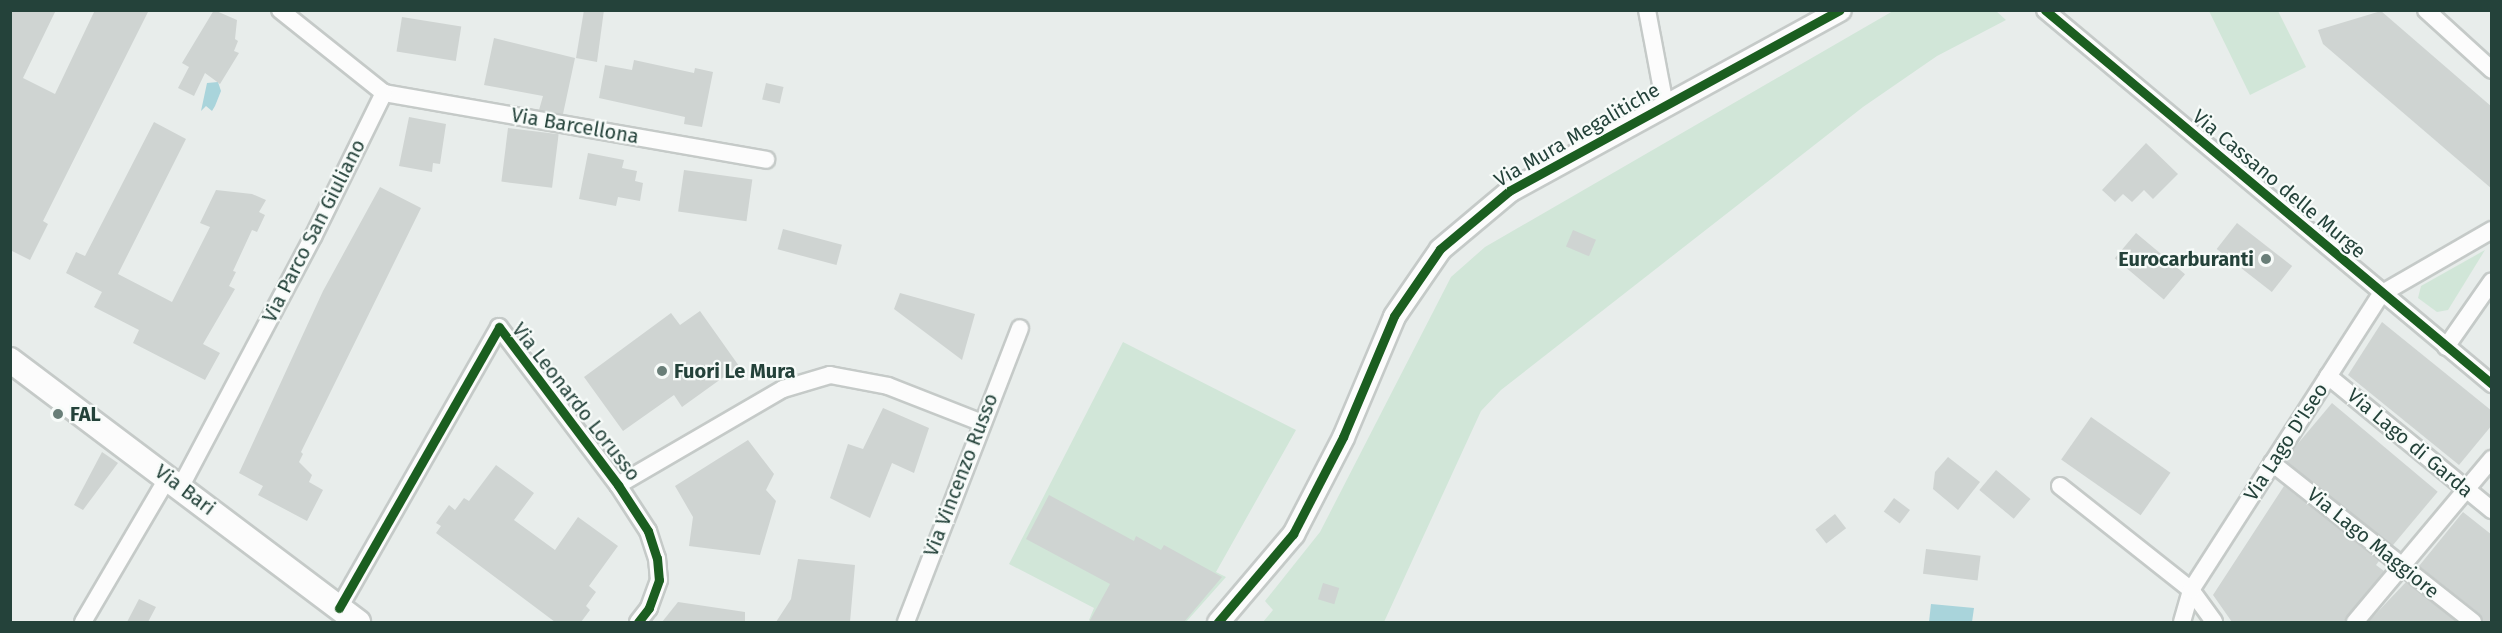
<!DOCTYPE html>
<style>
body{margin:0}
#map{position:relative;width:2502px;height:633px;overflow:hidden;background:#e8edeb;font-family:"Fira Sans",sans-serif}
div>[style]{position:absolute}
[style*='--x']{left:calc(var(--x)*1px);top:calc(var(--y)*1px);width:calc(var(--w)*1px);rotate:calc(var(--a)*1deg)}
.green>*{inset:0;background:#d1e6d8}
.water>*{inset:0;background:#a9d4db}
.building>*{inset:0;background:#cfd4d2;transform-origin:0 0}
.roads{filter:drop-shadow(2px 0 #c5cac8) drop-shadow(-2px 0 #c5cac8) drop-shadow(0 2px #c5cac8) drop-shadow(0 -2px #c5cac8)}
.minor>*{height:16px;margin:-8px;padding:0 8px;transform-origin:8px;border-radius:8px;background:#fcfcfc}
.tertiary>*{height:21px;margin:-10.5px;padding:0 10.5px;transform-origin:10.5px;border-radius:10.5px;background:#fcfcfc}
.secondary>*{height:24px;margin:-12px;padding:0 12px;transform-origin:12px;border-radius:12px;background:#fcfcfc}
.cycleway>*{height:9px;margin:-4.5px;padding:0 4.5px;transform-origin:4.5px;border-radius:4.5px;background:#1b5e20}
.dots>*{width:16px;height:16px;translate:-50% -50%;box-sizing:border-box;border:3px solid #f7fbf9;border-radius:50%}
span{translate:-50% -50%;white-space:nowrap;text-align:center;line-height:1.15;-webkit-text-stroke:4.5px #f7fbf9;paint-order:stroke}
.street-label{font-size:20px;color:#24423a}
.poi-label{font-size:20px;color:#24423a;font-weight:700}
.right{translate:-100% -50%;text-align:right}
.left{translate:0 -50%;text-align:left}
.frame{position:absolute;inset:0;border:12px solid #24423a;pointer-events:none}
</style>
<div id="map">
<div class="green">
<div style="clip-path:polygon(1893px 11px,1996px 11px,2006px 20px,1937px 56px,1863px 107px,1501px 390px,1481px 411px,1384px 622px,1263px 622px,1273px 610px,1265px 601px,1320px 532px,1451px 277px,1485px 247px)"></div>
<div style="clip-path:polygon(2209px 11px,2278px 11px,2306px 67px,2250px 95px)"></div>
<div style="clip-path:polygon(2485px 250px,2448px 310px,2437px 312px,2418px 298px,2421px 286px)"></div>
<div style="clip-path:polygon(1123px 342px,1296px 430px,1216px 572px,1226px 577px,1186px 622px,1093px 622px,1089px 620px,1094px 608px,1009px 564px)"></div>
</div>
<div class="water">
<div style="clip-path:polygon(218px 82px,221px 91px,215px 106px,212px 111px,206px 106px,201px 111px,207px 83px)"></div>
<div style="clip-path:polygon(1931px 604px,1974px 608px,1972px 622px,1929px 622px)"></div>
</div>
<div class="building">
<div style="clip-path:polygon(10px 10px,56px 10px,23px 78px,55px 94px,95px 10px,149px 10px,43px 221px,48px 224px,30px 260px,10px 250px)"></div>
<div style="clip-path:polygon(214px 10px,237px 20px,235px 39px,238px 41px,234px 51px,239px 53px,220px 84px,205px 73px,194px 96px,178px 88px,189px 67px,182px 63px)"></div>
<div style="clip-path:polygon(584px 10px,604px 10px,597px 62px,576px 58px)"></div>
<div style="clip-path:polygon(2381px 11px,2492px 107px,2492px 189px,2323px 44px,2318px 30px)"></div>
<div style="left:402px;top:17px;width:60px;height:35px;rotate:9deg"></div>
<div style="clip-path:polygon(494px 38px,575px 58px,563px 114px,539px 110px,543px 96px,484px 85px)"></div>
<div style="clip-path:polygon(634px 60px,694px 73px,695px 68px,713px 72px,702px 127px,684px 124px,685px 117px,599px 98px,605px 65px,632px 70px)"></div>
<div style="left:766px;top:83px;width:18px;height:17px;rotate:13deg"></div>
<div style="clip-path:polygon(409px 117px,446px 124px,440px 164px,433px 163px,432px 172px,399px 166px)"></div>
<div style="clip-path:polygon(154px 122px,186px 139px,118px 274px,172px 302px,210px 227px,200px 223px,216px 190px,252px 194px,266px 200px,259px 212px,265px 215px,257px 232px,252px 230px,233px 271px,236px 272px,229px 286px,235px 289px,203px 344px,220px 353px,205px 380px,133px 343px,139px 330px,94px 307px,102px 292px,66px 273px,76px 252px,85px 256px)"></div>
<div style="left:508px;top:128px;width:51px;height:54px;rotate:7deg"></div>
<div style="clip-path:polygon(2146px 143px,2178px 174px,2153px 199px,2144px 190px,2132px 202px,2123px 194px,2115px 202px,2102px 190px)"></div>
<div style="clip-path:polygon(588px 153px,624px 160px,622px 168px,637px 171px,635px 181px,643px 183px,640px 201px,618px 197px,616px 206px,579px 199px)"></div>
<div style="left:684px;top:170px;width:69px;height:42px;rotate:8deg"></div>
<div style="clip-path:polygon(380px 187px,421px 208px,301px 452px,303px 454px,299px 462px,312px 475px,309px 482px,323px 490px,307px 521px,258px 495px,263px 486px,239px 473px,323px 291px)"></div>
<div style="left:2237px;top:223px;width:70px;height:33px;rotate:38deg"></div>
<div style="left:783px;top:229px;width:61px;height:21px;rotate:15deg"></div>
<div style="left:1573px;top:230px;width:25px;height:18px;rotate:23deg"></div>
<div style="left:2136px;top:233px;width:64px;height:33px;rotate:40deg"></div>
<div style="clip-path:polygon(900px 293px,975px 314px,962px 360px,894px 309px)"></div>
<div style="clip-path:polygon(700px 311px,739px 366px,682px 407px,674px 395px,623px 431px,584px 377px,671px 313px,680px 325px)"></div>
<div style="clip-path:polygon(2382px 322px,2492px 411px,2492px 425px,2459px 465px,2348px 375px)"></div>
<div style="left:2332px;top:403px;width:138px;height:74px;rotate:40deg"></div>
<div style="clip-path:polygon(883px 408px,929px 428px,914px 473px,892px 463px,870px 518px,830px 498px,848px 444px,863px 449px)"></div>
<div style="left:2091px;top:417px;width:97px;height:52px;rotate:35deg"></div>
<div style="clip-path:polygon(748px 440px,774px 474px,766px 490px,776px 501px,760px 555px,689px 546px,693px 517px,675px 486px)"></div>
<div style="clip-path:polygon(102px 452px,118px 463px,83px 510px,74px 505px)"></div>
<div style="clip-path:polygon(1948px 457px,1980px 482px,1958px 510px,1933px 489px,1935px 472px)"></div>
<div style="clip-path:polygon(496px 465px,534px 493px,514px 520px,555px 550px,578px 517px,618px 546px,589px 586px,596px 592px,586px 606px,590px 610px,581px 622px,555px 622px,436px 533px,441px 526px,436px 523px,449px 505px,455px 510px,464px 498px,469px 501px)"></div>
<div style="left:1996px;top:470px;width:45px;height:26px;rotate:40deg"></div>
<div style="clip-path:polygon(2284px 486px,2379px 561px,2376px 565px,2384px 571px,2345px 622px,2232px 622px,2213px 595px)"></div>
<div style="clip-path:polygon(1049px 495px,1134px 541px,1136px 536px,1161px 550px,1164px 545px,1222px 577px,1184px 622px,1089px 622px,1110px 584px,1026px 539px)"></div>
<div style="left:1894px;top:498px;width:20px;height:17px;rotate:37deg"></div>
<div style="clip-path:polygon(2463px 512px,2492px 535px,2492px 622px,2483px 622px,2480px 614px,2419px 566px)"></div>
<div style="left:1835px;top:514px;width:18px;height:25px;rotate:52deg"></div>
<div style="left:1926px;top:549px;width:55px;height:25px;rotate:7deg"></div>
<div style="clip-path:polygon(798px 559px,855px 565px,850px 622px,776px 622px,791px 599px)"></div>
<div style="clip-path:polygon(2406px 582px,2457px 622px,2368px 622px)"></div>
<div style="left:1323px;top:583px;width:17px;height:17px;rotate:17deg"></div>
<div style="clip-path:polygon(139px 599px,156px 607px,148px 622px,127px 622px)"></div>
<div style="clip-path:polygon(678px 602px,745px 612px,745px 622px,662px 622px)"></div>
</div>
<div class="roads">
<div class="minor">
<div style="--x:1647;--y:10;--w:97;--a:79.3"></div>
<div style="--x:2045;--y:10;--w:583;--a:39.92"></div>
<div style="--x:2426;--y:10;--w:89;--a:42.3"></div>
<div style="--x:384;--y:93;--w:388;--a:9.9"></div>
<div style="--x:2446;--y:347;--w:80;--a:-55.1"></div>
<div style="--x:2328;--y:376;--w:212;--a:39.3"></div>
<div style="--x:2272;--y:463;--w:256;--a:38.3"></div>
<div style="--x:618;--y:485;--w:191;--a:-30.2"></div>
<div style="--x:783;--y:389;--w:49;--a:-16.6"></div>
<div style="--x:830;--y:375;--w:59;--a:10.7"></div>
<div style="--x:888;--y:386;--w:99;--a:21.4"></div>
<div style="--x:181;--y:486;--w:282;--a:-62.1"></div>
<div style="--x:313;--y:237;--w:161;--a:-63.8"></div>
<div style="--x:384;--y:93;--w:133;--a:-141.4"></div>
<div style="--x:2060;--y:486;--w:167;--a:38.4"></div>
<div style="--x:2191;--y:590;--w:39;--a:54"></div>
<div style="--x:339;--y:608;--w:323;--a:-60.3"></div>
<div style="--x:499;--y:327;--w:198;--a:53"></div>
<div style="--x:618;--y:485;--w:55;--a:56.9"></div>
<div style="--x:648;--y:531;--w:28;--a:72"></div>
<div style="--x:657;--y:558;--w:22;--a:85"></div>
<div style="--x:659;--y:580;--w:30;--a:110"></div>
<div style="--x:649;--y:608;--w:18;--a:128"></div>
<div style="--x:83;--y:622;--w:168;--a:-59.6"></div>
<div style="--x:906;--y:622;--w:315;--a:-68.8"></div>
<div style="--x:2182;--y:622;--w:33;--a:-74"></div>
<div style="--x:2191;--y:590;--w:352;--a:-57.3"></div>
<div style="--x:2381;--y:294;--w:128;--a:-30"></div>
<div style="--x:2355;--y:622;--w:213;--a:-50"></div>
</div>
<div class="tertiary">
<div style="--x:1218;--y:622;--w:116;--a:-49.6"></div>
<div style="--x:1293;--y:534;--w:109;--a:-62.7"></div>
<div style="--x:1343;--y:437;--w:131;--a:-67.1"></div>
<div style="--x:1394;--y:316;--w:81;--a:-55.5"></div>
<div style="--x:1440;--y:249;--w:90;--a:-40"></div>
<div style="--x:1509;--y:191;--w:377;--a:-28.7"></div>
</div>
<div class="secondary">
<div style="--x:10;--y:360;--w:436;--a:37"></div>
</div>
</div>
<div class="cycleway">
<div style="--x:2045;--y:10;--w:583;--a:39.92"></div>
<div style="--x:339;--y:608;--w:323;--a:-60.3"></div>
<div style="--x:499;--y:327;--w:198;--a:53"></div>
<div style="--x:618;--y:485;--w:55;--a:56.9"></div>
<div style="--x:648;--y:531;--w:28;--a:72"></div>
<div style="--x:657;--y:558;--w:22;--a:85"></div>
<div style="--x:659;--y:580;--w:30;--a:110"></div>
<div style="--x:649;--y:608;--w:18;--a:128"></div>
<div style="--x:1218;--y:622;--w:116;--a:-49.6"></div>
<div style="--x:1293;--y:534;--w:109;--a:-62.7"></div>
<div style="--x:1343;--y:437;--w:131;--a:-67.1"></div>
<div style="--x:1394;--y:316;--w:81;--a:-55.5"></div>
<div style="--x:1440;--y:249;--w:90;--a:-40"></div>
<div style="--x:1509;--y:191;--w:377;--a:-28.7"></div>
</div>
<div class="dots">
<div style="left:2266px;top:259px;background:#697e78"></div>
<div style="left:662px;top:371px;background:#697e78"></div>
<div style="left:58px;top:414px;background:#697e78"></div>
</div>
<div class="street-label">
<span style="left:575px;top:126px;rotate:10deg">Via Barcellona</span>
<span style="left:1577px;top:135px;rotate:-30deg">Via Mura Megalitiche</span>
<span style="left:2279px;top:184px;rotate:40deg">Via Cassano delle Murge</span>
<span style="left:314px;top:231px;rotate:-63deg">Via Parco San Giuliano</span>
<span style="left:576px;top:402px;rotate:52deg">Via Leonardo Lorusso</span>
<span style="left:2286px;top:442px;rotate:-57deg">Via Lago D'Iseo</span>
<span style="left:2410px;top:443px;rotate:40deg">Via Lago di Garda</span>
<span style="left:961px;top:475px;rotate:-69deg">Via Vincenzo Russo</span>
<span style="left:185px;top:490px;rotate:37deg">Via Bari</span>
<span style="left:2373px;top:543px;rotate:39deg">Via Lago Maggiore</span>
</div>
<div class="poi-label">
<span class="right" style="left:2254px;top:259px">Eurocarburanti</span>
<span class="left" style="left:674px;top:371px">Fuori Le Mura</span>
<span class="left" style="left:70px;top:414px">FAL</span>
</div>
<div class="frame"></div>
</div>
